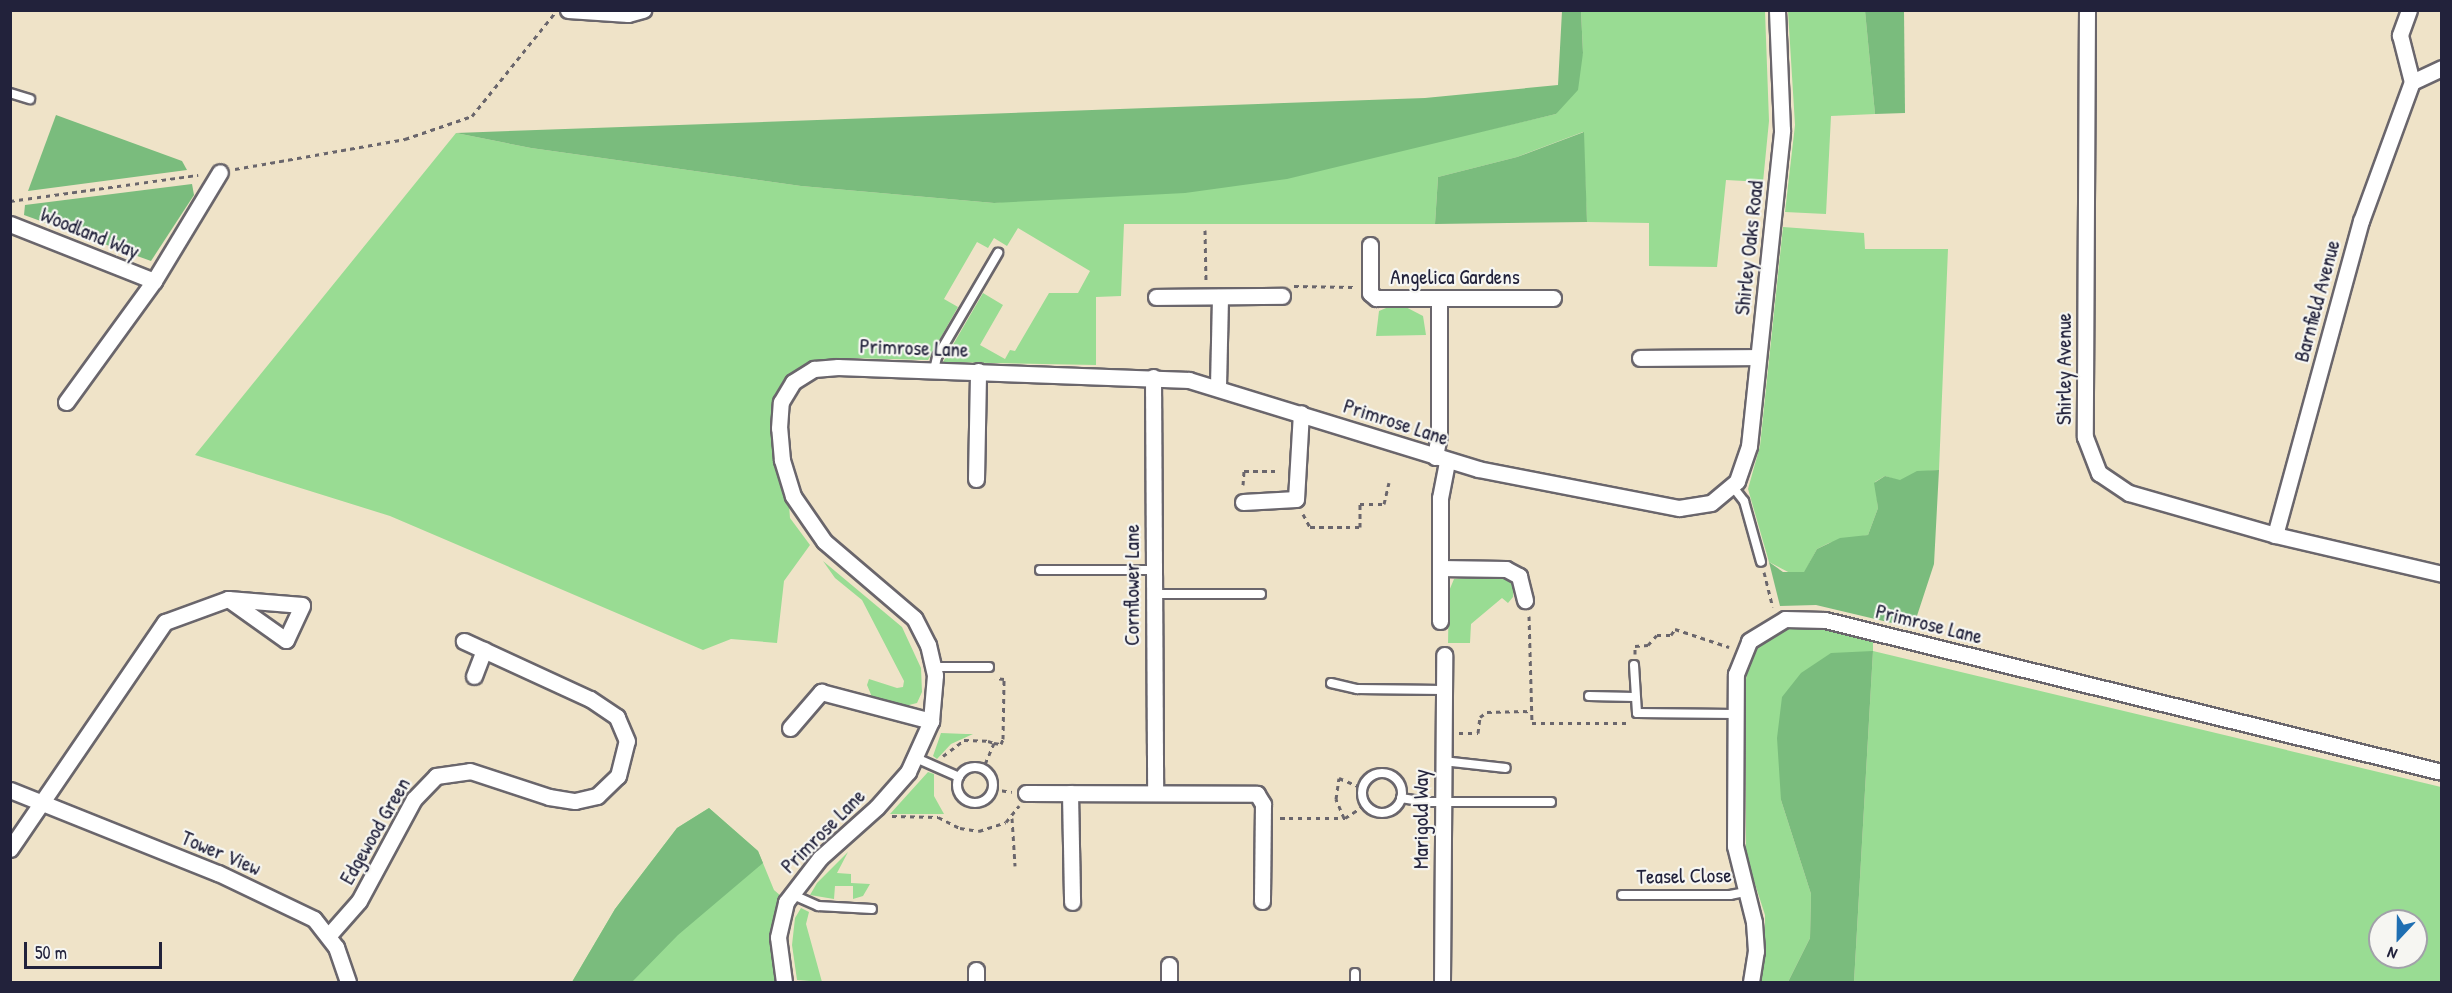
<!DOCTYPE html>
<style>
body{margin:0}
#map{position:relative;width:2452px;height:993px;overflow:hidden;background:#efe3c8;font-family:"Patrick Hand",sans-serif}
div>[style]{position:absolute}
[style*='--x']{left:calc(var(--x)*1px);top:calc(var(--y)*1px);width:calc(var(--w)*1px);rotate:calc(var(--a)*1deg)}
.green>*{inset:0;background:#99dc93}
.forest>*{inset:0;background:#7abc7d}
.path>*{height:3px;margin-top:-1.5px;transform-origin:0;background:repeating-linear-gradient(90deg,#6a666c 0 4.5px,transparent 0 9px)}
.roads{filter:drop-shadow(2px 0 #6a666c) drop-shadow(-2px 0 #6a666c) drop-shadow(0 2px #6a666c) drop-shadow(0 -2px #6a666c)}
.service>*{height:8px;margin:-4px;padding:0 4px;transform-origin:4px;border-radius:4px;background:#fff}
.service>.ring{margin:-4px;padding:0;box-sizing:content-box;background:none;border:8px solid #fff;border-radius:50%}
.minor>*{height:15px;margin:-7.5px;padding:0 7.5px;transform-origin:7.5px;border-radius:7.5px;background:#fff}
span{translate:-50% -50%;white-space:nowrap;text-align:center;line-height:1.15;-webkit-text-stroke:4.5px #f6f6f2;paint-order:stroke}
.street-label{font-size:21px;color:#22223b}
.frame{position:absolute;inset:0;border:12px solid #22223b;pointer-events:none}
.north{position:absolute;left:2368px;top:909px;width:60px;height:60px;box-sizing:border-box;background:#f6f6f2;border:2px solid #a1a1a9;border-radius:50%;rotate:202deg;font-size:16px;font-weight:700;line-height:24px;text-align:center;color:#22223b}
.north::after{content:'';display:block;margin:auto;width:21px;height:27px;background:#1f6fb2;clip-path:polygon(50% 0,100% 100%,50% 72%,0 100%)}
.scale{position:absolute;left:24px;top:942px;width:138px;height:27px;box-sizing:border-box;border:3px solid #22223b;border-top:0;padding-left:8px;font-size:18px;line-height:21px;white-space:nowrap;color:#22223b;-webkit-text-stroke:4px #f6f6f2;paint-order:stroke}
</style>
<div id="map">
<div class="green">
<div style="clip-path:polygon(1581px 11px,1765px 11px,1769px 121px,1763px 182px,1726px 180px,1717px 267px,1649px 266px,1649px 223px,1587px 222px,1583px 132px,1517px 157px,1438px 177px,1435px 224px,1124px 224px,1121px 296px,1096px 297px,1096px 365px,943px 362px,983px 293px,1003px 305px,980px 345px,1005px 359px,1010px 350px,1015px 351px,1049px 293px,1078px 293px,1090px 271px,1018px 228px,1007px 246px,994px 238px,988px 248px,977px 242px,944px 299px,958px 307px,928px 360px,851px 358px,811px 363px,788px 376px,775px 397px,771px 424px,776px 467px,789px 505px,790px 518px,810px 545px,784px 581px,777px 643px,731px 639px,703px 650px,390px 516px,195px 455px,456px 133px,531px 148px,801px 186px,994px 203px,1375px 156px,1556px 114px,1583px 53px)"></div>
<div style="clip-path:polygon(1788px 11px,1865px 11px,1875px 114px,1831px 116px,1826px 214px,1785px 212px,1795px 125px)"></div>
<div style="clip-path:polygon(1783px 227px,1864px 233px,1865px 249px,1948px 249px,1939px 470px,1917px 472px,1900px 481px,1885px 476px,1875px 482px,1878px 508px,1868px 535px,1829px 543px,1817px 549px,1804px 573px,1792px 574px,1769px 562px,1748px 489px,1760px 446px)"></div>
<div style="clip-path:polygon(1398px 303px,1423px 316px,1426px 335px,1376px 336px,1379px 311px)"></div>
<div style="clip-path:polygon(823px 561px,902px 627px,921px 668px,922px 692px,917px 703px,905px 706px,872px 697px,867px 685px,869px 679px,897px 688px,903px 687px,904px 681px,862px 600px,835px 578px)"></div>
<div style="clip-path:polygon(1500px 575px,1514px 585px,1513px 597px,1508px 603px,1502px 598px,1471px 624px,1470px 643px,1448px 643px,1449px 591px,1454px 579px)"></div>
<div style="clip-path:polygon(evenodd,1792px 626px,1814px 626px,1873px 639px,1873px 651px,2441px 787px,2441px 982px,1854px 982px,1873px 651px,1781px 800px,1811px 894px,1810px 938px,1788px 982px,1759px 982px,1765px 947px,1765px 915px,1746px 856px,1746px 679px,1750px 659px,1762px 641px,1792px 626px,2380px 921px,2416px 921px,2416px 957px,2380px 957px,2380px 921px)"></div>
<div style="clip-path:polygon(941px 733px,966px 734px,973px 734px,951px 744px,937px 759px,933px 756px)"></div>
<div style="clip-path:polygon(928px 772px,934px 774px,934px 796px,944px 814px,890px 814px)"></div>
<div style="clip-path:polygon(709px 808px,758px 851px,774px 890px,782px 897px,772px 933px,777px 982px,572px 982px,615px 909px,677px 828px)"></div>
<div style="clip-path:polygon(848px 852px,837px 873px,851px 874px,851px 883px,870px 884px,863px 896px,853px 899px,853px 886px,835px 886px,834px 899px,810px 895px,817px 883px)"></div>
<div style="clip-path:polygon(801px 908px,809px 912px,806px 924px,822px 982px,797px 980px,792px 945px,795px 918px)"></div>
</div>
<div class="forest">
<div style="clip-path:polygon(1562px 11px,1581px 11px,1583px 53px,1578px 90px,1556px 114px,1287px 179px,1185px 193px,994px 203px,801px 186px,531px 148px,456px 133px,1425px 98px,1558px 85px)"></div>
<div style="clip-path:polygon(1865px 11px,1904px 11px,1905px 113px,1875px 114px)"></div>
<div style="clip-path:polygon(56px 115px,182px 161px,187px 170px,28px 191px)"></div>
<div style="clip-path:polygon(1584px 132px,1587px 222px,1435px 224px,1438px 177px,1517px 157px)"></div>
<div style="clip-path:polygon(192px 184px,194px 195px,151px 261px,24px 215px,25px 205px)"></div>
<div style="clip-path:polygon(1939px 470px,1934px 564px,1913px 628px,1816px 605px,1780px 606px,1769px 562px,1783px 572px,1804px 572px,1817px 549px,1840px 538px,1868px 535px,1878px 508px,1874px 483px,1885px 476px,1900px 480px,1917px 471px)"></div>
<div style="clip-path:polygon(1873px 651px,1854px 982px,1788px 982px,1810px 938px,1811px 894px,1781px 800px,1777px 738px,1782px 697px,1801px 673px,1831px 653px)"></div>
<div style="clip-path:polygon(709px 808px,758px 851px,763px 863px,678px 935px,632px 982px,572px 982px,615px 909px,677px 828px)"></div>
</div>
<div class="path">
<div style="--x:235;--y:169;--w:173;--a:-10"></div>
<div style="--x:405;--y:139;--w:71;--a:-18.9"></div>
<div style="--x:472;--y:116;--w:131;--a:-51.2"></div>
<div style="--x:10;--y:201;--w:190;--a:-7.9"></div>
<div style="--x:1205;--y:230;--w:52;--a:88.9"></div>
<div style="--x:1294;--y:286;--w:59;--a:1"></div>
<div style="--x:1243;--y:485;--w:14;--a:-86"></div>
<div style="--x:1244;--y:471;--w:36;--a:0"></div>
<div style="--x:1303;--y:514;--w:15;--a:62"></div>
<div style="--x:1310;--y:527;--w:50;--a:0"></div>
<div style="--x:1360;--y:527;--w:23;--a:-90"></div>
<div style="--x:1360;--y:504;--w:24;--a:0"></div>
<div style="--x:1384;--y:504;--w:22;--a:-77"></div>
<div style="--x:1764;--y:572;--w:36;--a:76"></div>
<div style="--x:1529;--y:616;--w:107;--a:88.4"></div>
<div style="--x:1532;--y:723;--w:98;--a:0"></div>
<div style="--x:1635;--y:654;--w:8;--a:-90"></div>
<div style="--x:1635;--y:646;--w:13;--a:-4"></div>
<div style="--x:1648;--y:645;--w:13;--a:-48"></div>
<div style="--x:1657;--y:635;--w:14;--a:0"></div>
<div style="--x:1671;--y:635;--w:7;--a:-56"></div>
<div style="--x:1675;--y:629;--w:57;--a:18.4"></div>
<div style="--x:1459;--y:733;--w:19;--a:0"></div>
<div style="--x:1478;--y:733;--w:16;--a:-83"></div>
<div style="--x:1480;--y:717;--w:9;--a:-36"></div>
<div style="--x:1487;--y:712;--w:45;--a:-1.3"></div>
<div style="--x:994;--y:743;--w:7;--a:8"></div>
<div style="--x:1001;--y:744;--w:5;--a:-68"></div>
<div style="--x:1003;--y:739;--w:60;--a:-89"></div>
<div style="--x:1004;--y:679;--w:9;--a:-174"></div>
<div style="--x:943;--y:756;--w:26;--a:-37"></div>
<div style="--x:964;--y:740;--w:24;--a:2"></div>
<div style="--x:988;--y:741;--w:6;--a:18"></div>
<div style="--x:994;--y:743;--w:28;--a:113"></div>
<div style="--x:993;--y:789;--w:19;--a:9"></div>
<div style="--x:892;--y:816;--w:46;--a:1.2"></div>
<div style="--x:938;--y:817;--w:25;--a:27"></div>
<div style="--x:960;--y:828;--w:19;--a:9"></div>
<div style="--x:979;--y:831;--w:28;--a:-18"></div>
<div style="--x:1006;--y:822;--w:21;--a:-51"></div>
<div style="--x:1012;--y:818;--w:48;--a:86.4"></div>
<div style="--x:1280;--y:818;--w:65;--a:0"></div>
<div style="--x:1345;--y:818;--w:24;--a:-33"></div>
<div style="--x:1344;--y:818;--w:21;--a:-113"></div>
<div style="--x:1336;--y:799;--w:21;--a:-82"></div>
<div style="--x:1339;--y:778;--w:26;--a:23"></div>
</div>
<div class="roads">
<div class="service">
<div style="--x:10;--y:93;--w:21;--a:17"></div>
<div style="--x:934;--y:370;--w:13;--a:-77"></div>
<div style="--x:937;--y:357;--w:121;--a:-59.6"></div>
<div style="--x:1733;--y:487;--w:18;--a:52"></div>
<div style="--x:1744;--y:501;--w:63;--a:74.4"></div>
<div style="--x:1040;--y:570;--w:113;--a:0"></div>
<div style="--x:1153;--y:594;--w:108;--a:0"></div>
<div style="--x:1634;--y:665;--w:48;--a:86.4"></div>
<div style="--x:1637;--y:713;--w:98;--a:0.6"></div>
<div style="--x:934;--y:667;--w:55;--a:0"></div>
<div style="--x:1331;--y:683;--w:27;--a:13"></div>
<div style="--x:1357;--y:689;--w:86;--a:0.7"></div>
<div style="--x:1589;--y:696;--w:45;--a:1.3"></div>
<div style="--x:916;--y:758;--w:47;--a:23.8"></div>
<div style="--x:1443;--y:761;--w:63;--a:6.3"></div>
<div class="ring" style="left:957px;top:767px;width:28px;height:28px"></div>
<div class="ring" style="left:1362px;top:773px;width:32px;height:32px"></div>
<div style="--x:1401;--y:798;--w:24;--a:9"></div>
<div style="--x:1425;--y:802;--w:126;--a:0"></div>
<div style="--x:791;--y:894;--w:30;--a:24"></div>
<div style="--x:818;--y:906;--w:54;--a:3.2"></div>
<div style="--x:1622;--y:895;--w:108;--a:0"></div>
<div style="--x:1730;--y:895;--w:16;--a:-11"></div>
<div style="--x:1355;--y:982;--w:9;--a:-90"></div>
</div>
<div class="minor">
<div style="--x:568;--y:10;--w:60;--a:3.8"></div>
<div style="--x:628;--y:14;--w:16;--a:-15"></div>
<div style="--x:2087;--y:10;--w:427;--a:90.3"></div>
<div style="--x:2085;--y:437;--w:39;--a:69"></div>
<div style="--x:2099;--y:473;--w:36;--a:34"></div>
<div style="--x:2129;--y:493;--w:152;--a:16"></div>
<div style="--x:2275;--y:535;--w:171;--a:13.1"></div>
<div style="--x:2409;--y:10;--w:27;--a:110"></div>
<div style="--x:2400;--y:35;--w:49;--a:75.7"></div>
<div style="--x:10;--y:224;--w:155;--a:21.6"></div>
<div style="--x:1370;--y:245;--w:48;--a:90"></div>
<div style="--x:1370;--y:293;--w:8;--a:40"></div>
<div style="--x:1376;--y:298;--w:177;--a:0"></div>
<div style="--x:1156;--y:297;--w:126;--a:-0.5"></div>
<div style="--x:1640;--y:358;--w:118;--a:-0.5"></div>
<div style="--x:1153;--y:377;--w:416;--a:89.7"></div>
<div style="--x:1218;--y:386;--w:89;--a:-88.7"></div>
<div style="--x:66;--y:402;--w:150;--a:-54"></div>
<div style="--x:154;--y:281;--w:127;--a:-58.8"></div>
<div style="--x:1435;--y:457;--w:23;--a:-80"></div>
<div style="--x:1439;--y:434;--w:136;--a:-90"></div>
<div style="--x:976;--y:479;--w:108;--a:-88.9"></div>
<div style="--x:1243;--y:502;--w:53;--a:-3.2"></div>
<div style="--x:1296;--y:499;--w:86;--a:-86.7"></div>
<div style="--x:2275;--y:535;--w:326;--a:-74.7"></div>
<div style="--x:2361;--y:221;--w:148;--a:-69.9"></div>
<div style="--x:2412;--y:82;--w:33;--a:-25"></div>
<div style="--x:1440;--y:568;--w:66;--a:0.9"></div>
<div style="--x:1506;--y:569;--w:15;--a:28"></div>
<div style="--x:1519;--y:576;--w:25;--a:76"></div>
<div style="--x:1440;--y:621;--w:123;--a:-90"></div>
<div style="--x:1440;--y:498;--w:38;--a:-79"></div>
<div style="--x:474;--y:676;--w:28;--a:-69"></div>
<div style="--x:790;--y:728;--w:48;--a:-49.3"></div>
<div style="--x:821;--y:692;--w:114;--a:14.8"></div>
<div style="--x:10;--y:790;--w:224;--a:21.8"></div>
<div style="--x:218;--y:873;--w:106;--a:25.6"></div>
<div style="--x:314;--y:919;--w:36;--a:52"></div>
<div style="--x:336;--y:947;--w:37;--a:71"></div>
<div style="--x:1026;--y:793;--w:231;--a:0.2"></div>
<div style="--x:1257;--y:794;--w:12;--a:59"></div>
<div style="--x:1263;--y:804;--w:97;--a:90.6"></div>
<div style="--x:1070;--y:793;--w:109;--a:88.9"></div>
<div style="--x:10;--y:849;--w:275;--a:-55.7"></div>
<div style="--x:165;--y:622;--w:67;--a:-20.1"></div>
<div style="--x:228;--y:599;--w:71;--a:35.3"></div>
<div style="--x:286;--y:640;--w:38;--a:-65"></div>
<div style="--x:302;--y:605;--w:74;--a:-175.4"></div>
<div style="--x:329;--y:935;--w:45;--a:-48.6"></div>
<div style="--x:359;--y:901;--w:116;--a:-61.7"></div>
<div style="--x:414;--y:799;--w:32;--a:-46"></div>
<div style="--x:436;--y:776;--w:34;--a:-8"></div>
<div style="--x:470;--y:771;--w:83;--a:18.2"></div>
<div style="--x:549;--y:797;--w:26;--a:9"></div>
<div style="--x:575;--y:801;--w:23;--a:-13"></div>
<div style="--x:597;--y:796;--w:29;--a:-44"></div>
<div style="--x:618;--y:776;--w:36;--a:-76"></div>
<div style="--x:627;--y:741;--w:26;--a:-113"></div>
<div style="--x:617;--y:717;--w:32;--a:-146"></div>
<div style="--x:590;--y:699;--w:139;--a:-155.3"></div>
<div style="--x:1169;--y:965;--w:17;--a:90"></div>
<div style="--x:976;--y:970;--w:12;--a:90"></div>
<div style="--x:784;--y:982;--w:45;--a:-97.6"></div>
<div style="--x:778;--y:937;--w:36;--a:-77"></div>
<div style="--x:786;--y:902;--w:56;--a:-52.3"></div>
<div style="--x:820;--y:858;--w:76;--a:-41.8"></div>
<div style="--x:877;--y:807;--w:47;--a:-48.5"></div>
<div style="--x:908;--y:772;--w:56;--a:-65.7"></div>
<div style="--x:931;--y:721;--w:46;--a:-85"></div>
<div style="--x:935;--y:675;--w:31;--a:-103"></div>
<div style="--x:928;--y:645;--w:30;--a:-117"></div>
<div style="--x:914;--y:618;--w:118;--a:-139.5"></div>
<div style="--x:824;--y:541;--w:55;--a:-124.6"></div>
<div style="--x:793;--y:496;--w:38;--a:-107"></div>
<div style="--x:782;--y:460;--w:32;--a:-95"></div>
<div style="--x:779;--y:428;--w:26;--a:-86"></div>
<div style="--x:781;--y:402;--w:23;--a:-59"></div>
<div style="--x:793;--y:382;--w:25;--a:-32"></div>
<div style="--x:814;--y:369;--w:24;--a:-5"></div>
<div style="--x:838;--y:367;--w:351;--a:2.1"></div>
<div style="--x:1189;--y:380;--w:302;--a:17.1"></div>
<div style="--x:1478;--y:469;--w:205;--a:11"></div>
<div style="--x:1679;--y:508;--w:32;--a:-9"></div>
<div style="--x:1711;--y:503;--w:34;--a:-40"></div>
<div style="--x:1737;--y:481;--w:37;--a:-71"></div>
<div style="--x:1749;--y:446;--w:318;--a:-84"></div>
<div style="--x:1782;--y:130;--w:120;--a:-92.4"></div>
<div style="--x:1442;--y:982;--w:327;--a:-89.6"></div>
<div style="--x:1751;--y:982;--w:31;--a:-81"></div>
<div style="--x:1756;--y:951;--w:29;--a:-94"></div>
<div style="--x:1754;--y:922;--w:78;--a:-104"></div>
<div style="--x:1735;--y:846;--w:172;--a:-89.7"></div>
<div style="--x:1736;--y:674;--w:35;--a:-68"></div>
<div style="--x:1749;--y:641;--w:42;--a:-31.4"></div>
<div style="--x:1785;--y:619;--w:40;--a:1.4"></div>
<div style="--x:1825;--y:620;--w:635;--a:13.84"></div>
</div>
</div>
<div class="street-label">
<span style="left:90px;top:233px;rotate:22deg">Woodland Way</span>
<span style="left:1749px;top:248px;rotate:-84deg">Shirley Oaks Road</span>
<span style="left:1455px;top:277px">Angelica Gardens</span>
<span style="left:2317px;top:301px;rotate:-75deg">Barnfield Avenue</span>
<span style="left:914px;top:348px;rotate:2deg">Primrose Lane</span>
<span style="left:2064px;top:369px;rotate:-90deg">Shirley Avenue</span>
<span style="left:1396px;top:422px;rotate:18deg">Primrose Lane</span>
<span style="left:1132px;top:585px;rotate:-90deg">Cornflower Lane</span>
<span style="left:1929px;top:624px;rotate:14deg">Primrose Lane</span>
<span style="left:1421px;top:819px;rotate:-90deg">Marigold Way</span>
<span style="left:375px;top:831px;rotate:-60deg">Edgewood Green</span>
<span style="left:823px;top:831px;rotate:-45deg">Primrose Lane</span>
<span style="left:221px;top:853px;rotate:23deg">Tower View</span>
<span style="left:1684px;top:876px;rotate:-1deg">Teasel Close</span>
</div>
<div class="frame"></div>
<div class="north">N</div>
<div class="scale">50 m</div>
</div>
